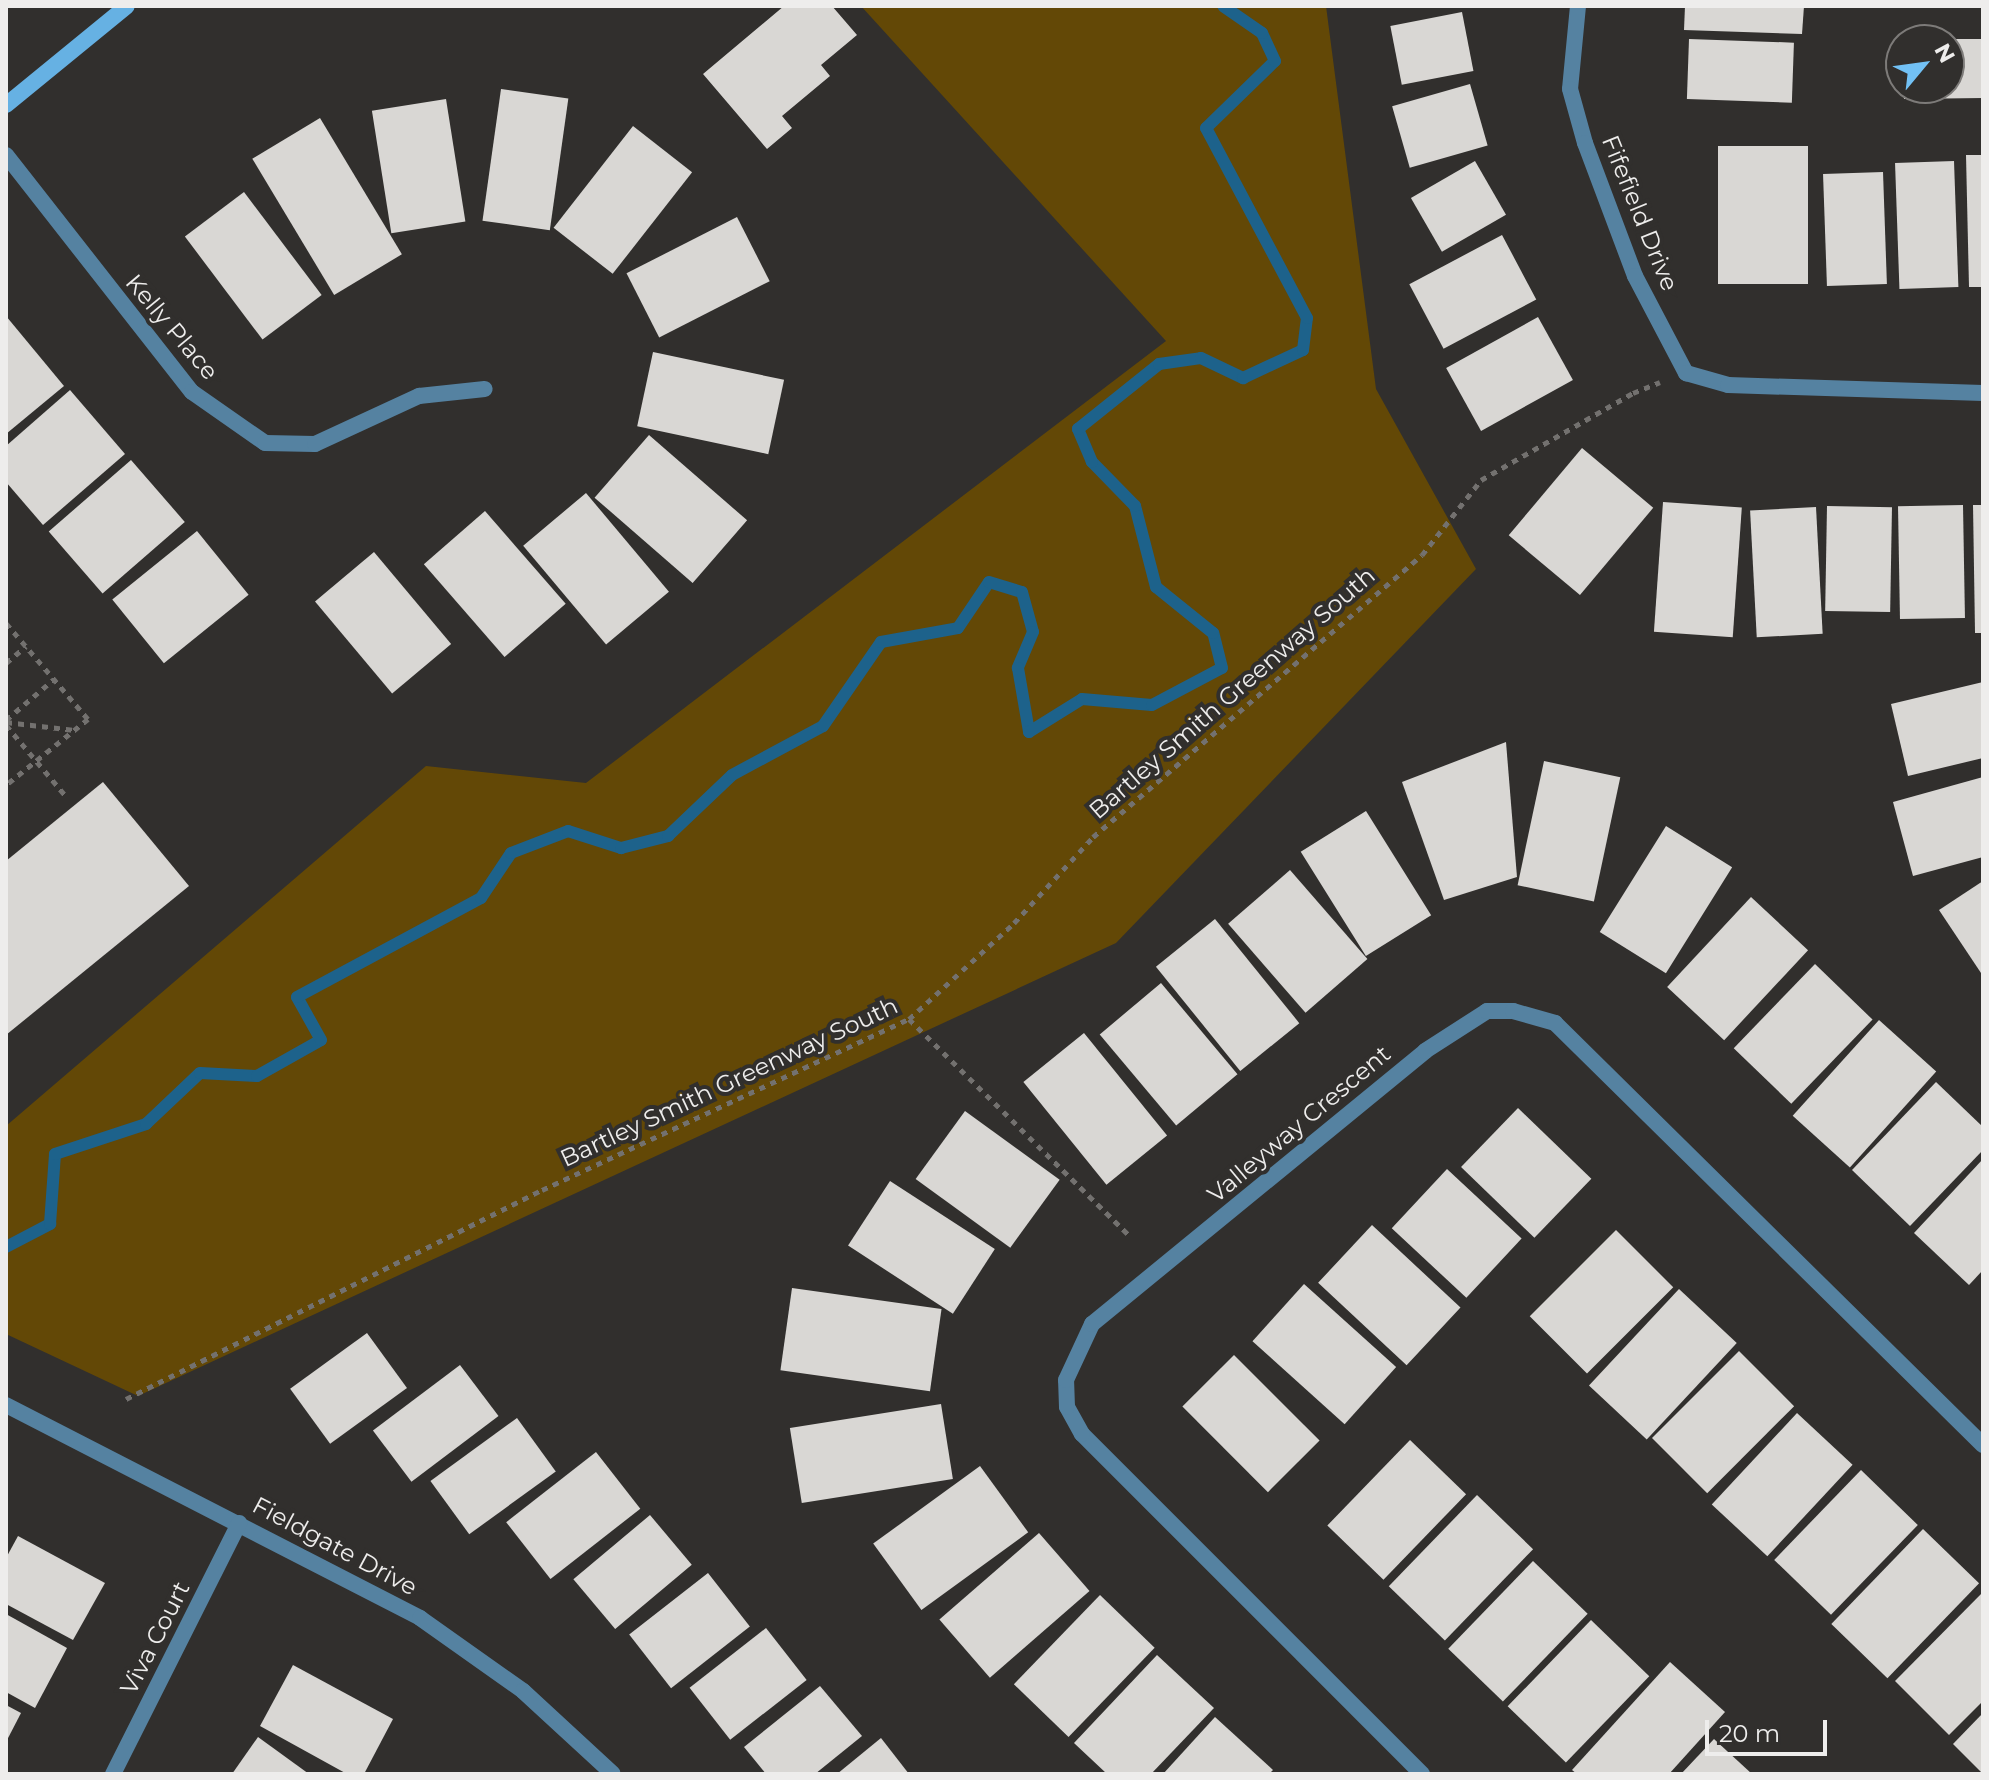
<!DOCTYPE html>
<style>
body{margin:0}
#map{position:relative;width:1989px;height:1780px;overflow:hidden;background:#312f2d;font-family:Montserrat,sans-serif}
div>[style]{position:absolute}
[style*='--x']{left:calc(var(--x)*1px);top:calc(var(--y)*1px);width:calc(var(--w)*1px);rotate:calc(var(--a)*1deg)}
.green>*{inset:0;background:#634806}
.stream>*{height:12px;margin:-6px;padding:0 6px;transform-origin:6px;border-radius:6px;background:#1d628b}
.building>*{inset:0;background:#d9d7d4;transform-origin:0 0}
.path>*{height:5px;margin-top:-2.5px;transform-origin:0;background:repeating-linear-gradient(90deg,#73716f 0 6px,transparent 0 12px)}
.street>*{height:16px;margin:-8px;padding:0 8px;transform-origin:8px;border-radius:8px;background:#5582a1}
.secondary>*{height:16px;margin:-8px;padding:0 8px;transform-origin:8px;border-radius:8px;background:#66b1e3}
span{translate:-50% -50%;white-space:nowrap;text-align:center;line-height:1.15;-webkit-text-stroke:8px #312f2d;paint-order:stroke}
.street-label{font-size:24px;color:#eeedec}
.frame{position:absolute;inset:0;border:8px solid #eeedec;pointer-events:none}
.north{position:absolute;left:1885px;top:24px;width:80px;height:80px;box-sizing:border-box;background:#312f2d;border:2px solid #7d7b79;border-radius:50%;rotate:61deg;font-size:22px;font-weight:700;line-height:32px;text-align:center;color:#eeedec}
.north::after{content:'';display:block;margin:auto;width:28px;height:36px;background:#72c1f5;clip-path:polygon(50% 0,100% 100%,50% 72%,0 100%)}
.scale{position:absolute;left:1705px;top:1720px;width:122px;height:36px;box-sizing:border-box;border:4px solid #eeedec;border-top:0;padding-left:10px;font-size:24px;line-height:28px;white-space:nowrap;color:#eeedec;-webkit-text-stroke:6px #312f2d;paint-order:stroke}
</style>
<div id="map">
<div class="green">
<div style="clip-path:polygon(861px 6px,1326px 6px,1376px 389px,1476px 569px,1116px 943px,138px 1396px,6px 1334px,6px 1126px,426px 766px,586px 783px,1166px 341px)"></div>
</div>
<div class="stream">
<div style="--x:6;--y:1247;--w:50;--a:-27.6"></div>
<div style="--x:50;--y:1224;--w:70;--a:-85.9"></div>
<div style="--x:55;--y:1154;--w:96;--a:-18.2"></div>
<div style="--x:146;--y:1124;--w:74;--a:-43.4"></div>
<div style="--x:200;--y:1073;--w:57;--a:3"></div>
<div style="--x:257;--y:1076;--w:73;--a:-29.4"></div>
<div style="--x:321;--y:1040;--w:49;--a:-119.2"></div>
<div style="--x:297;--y:997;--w:209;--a:-28.3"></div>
<div style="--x:481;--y:898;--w:54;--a:-56.3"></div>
<div style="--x:511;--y:853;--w:61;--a:-21.1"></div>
<div style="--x:568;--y:831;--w:56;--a:17.8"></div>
<div style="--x:621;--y:848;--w:49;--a:-14.3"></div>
<div style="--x:668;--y:836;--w:88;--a:-43.6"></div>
<div style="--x:732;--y:775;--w:103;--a:-28.3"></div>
<div style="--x:823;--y:726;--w:102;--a:-55.4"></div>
<div style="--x:881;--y:642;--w:78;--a:-10.3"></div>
<div style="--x:958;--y:628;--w:55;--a:-56"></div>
<div style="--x:989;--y:582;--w:34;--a:17"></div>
<div style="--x:1022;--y:592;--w:41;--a:74.6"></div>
<div style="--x:1033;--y:632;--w:39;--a:113"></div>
<div style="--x:1018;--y:668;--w:65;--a:80.2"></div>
<div style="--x:1029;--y:732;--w:62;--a:-31.9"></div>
<div style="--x:1082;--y:699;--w:70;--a:4.9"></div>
<div style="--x:1152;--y:705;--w:79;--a:-27.9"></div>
<div style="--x:1222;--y:668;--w:36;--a:-104"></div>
<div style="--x:1213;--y:633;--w:73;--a:-141.1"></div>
<div style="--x:1156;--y:587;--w:84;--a:-104.5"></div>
<div style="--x:1135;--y:506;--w:62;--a:-134.3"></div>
<div style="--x:1092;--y:462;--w:36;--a:-113"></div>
<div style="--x:1078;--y:429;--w:104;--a:-38.7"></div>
<div style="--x:1159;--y:364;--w:42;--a:-8.1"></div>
<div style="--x:1201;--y:358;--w:47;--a:25.5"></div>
<div style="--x:1243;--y:378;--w:66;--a:-25"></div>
<div style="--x:1303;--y:350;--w:32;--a:-83"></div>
<div style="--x:1307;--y:318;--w:215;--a:-118"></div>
<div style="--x:1206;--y:128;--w:96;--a:-44.2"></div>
<div style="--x:1275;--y:61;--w:31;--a:-115"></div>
<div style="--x:1262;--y:33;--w:47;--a:-145.3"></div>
</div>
<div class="building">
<div style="clip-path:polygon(784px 6px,832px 6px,857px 35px,821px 65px,830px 76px,782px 116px,792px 128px,767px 149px,703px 74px)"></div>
<div style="clip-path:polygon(1685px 6px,1804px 6px,1802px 34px,1684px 30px)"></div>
<div style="left:1462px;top:12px;width:60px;height:73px;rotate:79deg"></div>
<div style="left:1689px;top:39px;width:105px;height:60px;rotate:2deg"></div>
<div style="clip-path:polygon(1949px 39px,1983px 39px,1983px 98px,1904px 99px,1903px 88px,1949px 88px)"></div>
<div style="left:1470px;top:84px;width:64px;height:81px;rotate:74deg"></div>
<div style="left:501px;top:89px;width:68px;height:133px;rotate:8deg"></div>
<div style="left:446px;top:99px;width:124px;height:75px;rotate:81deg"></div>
<div style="left:320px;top:118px;width:159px;height:79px;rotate:59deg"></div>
<div style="left:633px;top:126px;width:75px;height:129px;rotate:38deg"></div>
<div style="left:1718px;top:146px;width:90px;height:138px"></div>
<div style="clip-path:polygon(1966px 155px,1983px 155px,1983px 287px,1969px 287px)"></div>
<div style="left:1475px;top:161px;width:62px;height:74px;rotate:60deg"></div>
<div style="left:1954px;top:161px;width:126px;height:59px;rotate:88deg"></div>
<div style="left:1883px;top:172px;width:112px;height:60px;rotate:88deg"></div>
<div style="left:244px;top:192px;width:129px;height:74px;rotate:53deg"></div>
<div style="left:737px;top:217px;width:72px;height:124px;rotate:63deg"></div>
<div style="left:1502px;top:235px;width:73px;height:105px;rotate:62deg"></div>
<div style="clip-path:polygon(6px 316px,64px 386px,6px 434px)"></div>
<div style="left:1538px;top:317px;width:72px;height:105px;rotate:61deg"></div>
<div style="left:653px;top:352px;width:134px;height:76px;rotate:12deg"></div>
<div style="clip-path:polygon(70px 390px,125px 454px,43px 525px,6px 482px,6px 446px)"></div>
<div style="left:649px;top:435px;width:130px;height:83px;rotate:41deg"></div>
<div style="left:1582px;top:448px;width:93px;height:114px;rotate:40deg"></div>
<div style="left:131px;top:460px;width:82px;height:109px;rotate:49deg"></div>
<div style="left:586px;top:493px;width:129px;height:82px;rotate:50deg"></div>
<div style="left:1663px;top:502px;width:79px;height:130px;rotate:4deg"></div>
<div style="left:1963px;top:505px;width:113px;height:65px;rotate:89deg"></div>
<div style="clip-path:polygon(1973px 505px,1983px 505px,1983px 633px,1975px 633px)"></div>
<div style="left:1827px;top:506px;width:65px;height:105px;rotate:1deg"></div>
<div style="left:1816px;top:507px;width:127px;height:66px;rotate:87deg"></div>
<div style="left:485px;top:511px;width:123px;height:81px;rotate:49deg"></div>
<div style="left:197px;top:531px;width:82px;height:109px;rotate:51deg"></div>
<div style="left:374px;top:552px;width:120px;height:77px;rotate:50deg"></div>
<div style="clip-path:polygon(1983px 682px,1983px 758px,1908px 776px,1891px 704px)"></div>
<div style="clip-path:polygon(1506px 742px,1517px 877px,1444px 900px,1402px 782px)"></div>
<div style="left:1544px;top:761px;width:78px;height:127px;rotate:12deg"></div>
<div style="clip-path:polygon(1983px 777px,1983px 857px,1913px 876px,1893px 802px)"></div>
<div style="clip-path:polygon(103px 782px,189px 886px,6px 1035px,6px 861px)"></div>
<div style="left:1366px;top:811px;width:123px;height:77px;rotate:58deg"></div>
<div style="left:1666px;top:826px;width:78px;height:125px;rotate:32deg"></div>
<div style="left:1290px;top:870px;width:118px;height:82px;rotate:49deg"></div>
<div style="clip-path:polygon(1983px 881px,1983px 976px,1939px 910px)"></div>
<div style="left:1751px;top:897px;width:78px;height:123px;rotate:43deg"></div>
<div style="left:1215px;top:919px;width:134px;height:76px;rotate:51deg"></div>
<div style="left:1815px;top:964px;width:80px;height:117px;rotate:44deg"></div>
<div style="left:1161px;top:983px;width:119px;height:80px;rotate:50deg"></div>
<div style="left:1879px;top:1020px;width:77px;height:129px;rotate:42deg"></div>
<div style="left:1084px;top:1033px;width:132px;height:78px;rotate:51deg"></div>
<div style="clip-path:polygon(1936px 1082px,1983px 1127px,1983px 1150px,1910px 1226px,1852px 1170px)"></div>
<div style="left:1518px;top:1108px;width:102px;height:82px;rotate:44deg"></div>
<div style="left:965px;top:1111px;width:117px;height:84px;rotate:36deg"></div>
<div style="clip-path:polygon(1983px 1159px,1983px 1270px,1969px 1285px,1914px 1233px)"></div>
<div style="left:1447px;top:1169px;width:102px;height:81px;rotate:43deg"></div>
<div style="left:890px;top:1181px;width:125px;height:77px;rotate:33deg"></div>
<div style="left:1372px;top:1225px;width:121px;height:79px;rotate:43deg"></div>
<div style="left:1616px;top:1230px;width:81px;height:122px;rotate:45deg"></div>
<div style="left:1304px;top:1284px;width:124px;height:77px;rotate:42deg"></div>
<div style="left:792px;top:1288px;width:151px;height:83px;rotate:8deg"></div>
<div style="left:1679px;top:1289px;width:79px;height:132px;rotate:43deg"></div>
<div style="left:367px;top:1333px;width:68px;height:95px;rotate:54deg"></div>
<div style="left:1739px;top:1351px;width:78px;height:123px;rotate:45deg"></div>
<div style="left:1234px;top:1355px;width:121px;height:73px;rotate:45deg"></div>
<div style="left:460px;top:1365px;width:64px;height:109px;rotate:53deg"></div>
<div style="left:941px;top:1404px;width:76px;height:153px;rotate:81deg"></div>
<div style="left:1797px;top:1413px;width:76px;height:125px;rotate:43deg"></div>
<div style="left:517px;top:1418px;width:66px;height:107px;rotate:54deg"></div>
<div style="left:1410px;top:1440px;width:78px;height:119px;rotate:44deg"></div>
<div style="left:596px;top:1452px;width:72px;height:114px;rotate:52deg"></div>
<div style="left:980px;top:1466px;width:82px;height:132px;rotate:54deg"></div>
<div style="left:1861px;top:1470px;width:79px;height:125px;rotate:44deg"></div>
<div style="left:1477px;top:1495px;width:78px;height:127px;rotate:44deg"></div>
<div style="left:650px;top:1515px;width:65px;height:100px;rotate:50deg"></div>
<div style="left:1923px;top:1529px;width:78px;height:132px;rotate:44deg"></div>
<div style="left:1039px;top:1533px;width:77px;height:132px;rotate:49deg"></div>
<div style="clip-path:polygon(18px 1536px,105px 1583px,73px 1640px,6px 1604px,6px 1558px)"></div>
<div style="left:1533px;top:1561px;width:76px;height:122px;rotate:44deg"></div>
<div style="left:708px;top:1573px;width:68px;height:100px;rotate:52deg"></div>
<div style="clip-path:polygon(1983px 1592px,1983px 1701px,1949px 1735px,1895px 1681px)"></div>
<div style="left:1100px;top:1595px;width:76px;height:124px;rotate:44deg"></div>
<div style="clip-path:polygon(6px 1614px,67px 1648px,35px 1708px,6px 1692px)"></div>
<div style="left:1591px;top:1620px;width:81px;height:120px;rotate:44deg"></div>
<div style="left:766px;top:1628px;width:66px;height:97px;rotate:52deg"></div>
<div style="clip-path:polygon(1157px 1655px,1214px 1708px,1151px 1774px,1107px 1774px,1074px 1743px)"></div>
<div style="clip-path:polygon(1670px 1662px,1725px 1712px,1669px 1774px,1577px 1774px,1572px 1770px)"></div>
<div style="clip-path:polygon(293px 1665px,393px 1719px,364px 1774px,347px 1774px,260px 1726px)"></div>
<div style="clip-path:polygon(820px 1686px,862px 1736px,815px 1774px,766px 1774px,744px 1747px)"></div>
<div style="clip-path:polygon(6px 1705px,21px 1713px,6px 1742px)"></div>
<div style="clip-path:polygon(1983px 1713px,1983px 1774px,1953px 1744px)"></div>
<div style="clip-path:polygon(1215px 1717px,1273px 1770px,1269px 1774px,1163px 1774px)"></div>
<div style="clip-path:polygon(258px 1737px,309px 1774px,232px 1774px)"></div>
<div style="clip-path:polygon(881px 1738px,909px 1774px,837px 1774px)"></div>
<div style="clip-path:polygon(1714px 1739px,1752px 1774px,1681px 1774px)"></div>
</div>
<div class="path">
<div style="--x:6;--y:623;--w:126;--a:49.5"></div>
<div style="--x:88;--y:719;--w:105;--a:141.2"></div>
<div style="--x:6;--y:663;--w:26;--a:-40"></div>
<div style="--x:6;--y:720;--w:63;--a:-40.5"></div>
<div style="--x:6;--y:722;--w:69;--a:6.6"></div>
<div style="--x:6;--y:725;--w:92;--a:49.9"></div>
<div style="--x:909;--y:1019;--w:310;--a:44.5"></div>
<div style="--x:126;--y:1399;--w:466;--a:-26.7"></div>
<div style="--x:542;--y:1190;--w:405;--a:-25"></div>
<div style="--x:909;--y:1019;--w:142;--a:-42.4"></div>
<div style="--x:1014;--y:923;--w:117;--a:-47.4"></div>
<div style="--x:1093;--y:837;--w:433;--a:-40.6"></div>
<div style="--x:1422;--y:555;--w:95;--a:-51.8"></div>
<div style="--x:1481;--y:480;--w:175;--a:-29.8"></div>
<div style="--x:1633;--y:393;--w:29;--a:-22"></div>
</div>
<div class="street">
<div style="--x:1578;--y:6;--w:83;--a:95.5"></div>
<div style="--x:1570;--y:89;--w:56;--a:74.5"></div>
<div style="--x:1585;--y:143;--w:142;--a:69.4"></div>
<div style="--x:1635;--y:276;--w:110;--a:62.3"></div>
<div style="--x:1686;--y:373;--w:44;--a:15.9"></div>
<div style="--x:1728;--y:385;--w:255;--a:1.8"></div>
<div style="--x:6;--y:155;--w:301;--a:51.9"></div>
<div style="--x:192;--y:392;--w:89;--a:34.9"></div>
<div style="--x:265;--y:443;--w:50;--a:1.1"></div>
<div style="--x:315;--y:444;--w:115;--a:-24.8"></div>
<div style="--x:419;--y:396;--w:66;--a:-6.1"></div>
<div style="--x:6;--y:1405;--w:466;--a:27.2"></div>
<div style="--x:420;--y:1618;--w:126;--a:35.3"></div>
<div style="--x:523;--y:1691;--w:122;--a:42.7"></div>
<div style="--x:113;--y:1774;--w:281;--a:-63.3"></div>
<div style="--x:1422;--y:1774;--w:481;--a:-135"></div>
<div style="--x:1082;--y:1434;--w:31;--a:-119"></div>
<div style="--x:1067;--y:1407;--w:27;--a:-92"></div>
<div style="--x:1066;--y:1380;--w:62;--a:-65.1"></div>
<div style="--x:1092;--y:1324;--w:431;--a:-39.3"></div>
<div style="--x:1425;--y:1051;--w:74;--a:-32.8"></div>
<div style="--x:1487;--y:1011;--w:26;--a:0"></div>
<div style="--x:1513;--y:1011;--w:44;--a:15.9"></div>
<div style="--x:1555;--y:1023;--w:601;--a:44.6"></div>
</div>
<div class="secondary">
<div style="--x:6;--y:105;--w:156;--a:-39.3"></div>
</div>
<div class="street-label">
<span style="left:1640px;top:213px;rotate:68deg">Fifefield Drive</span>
<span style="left:172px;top:327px;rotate:50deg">Kelly Place</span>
<span style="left:1232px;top:693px;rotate:-41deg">Bartley Smith Greenway South</span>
<span style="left:729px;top:1082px;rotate:-25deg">Bartley Smith Greenway South</span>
<span style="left:1299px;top:1124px;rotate:-40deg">Valleyway Crescent</span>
<span style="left:335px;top:1546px;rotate:28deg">Fieldgate Drive</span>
<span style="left:155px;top:1638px;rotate:-63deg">Viva Court</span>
</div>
<div class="frame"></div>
<div class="north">N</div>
<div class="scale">20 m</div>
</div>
